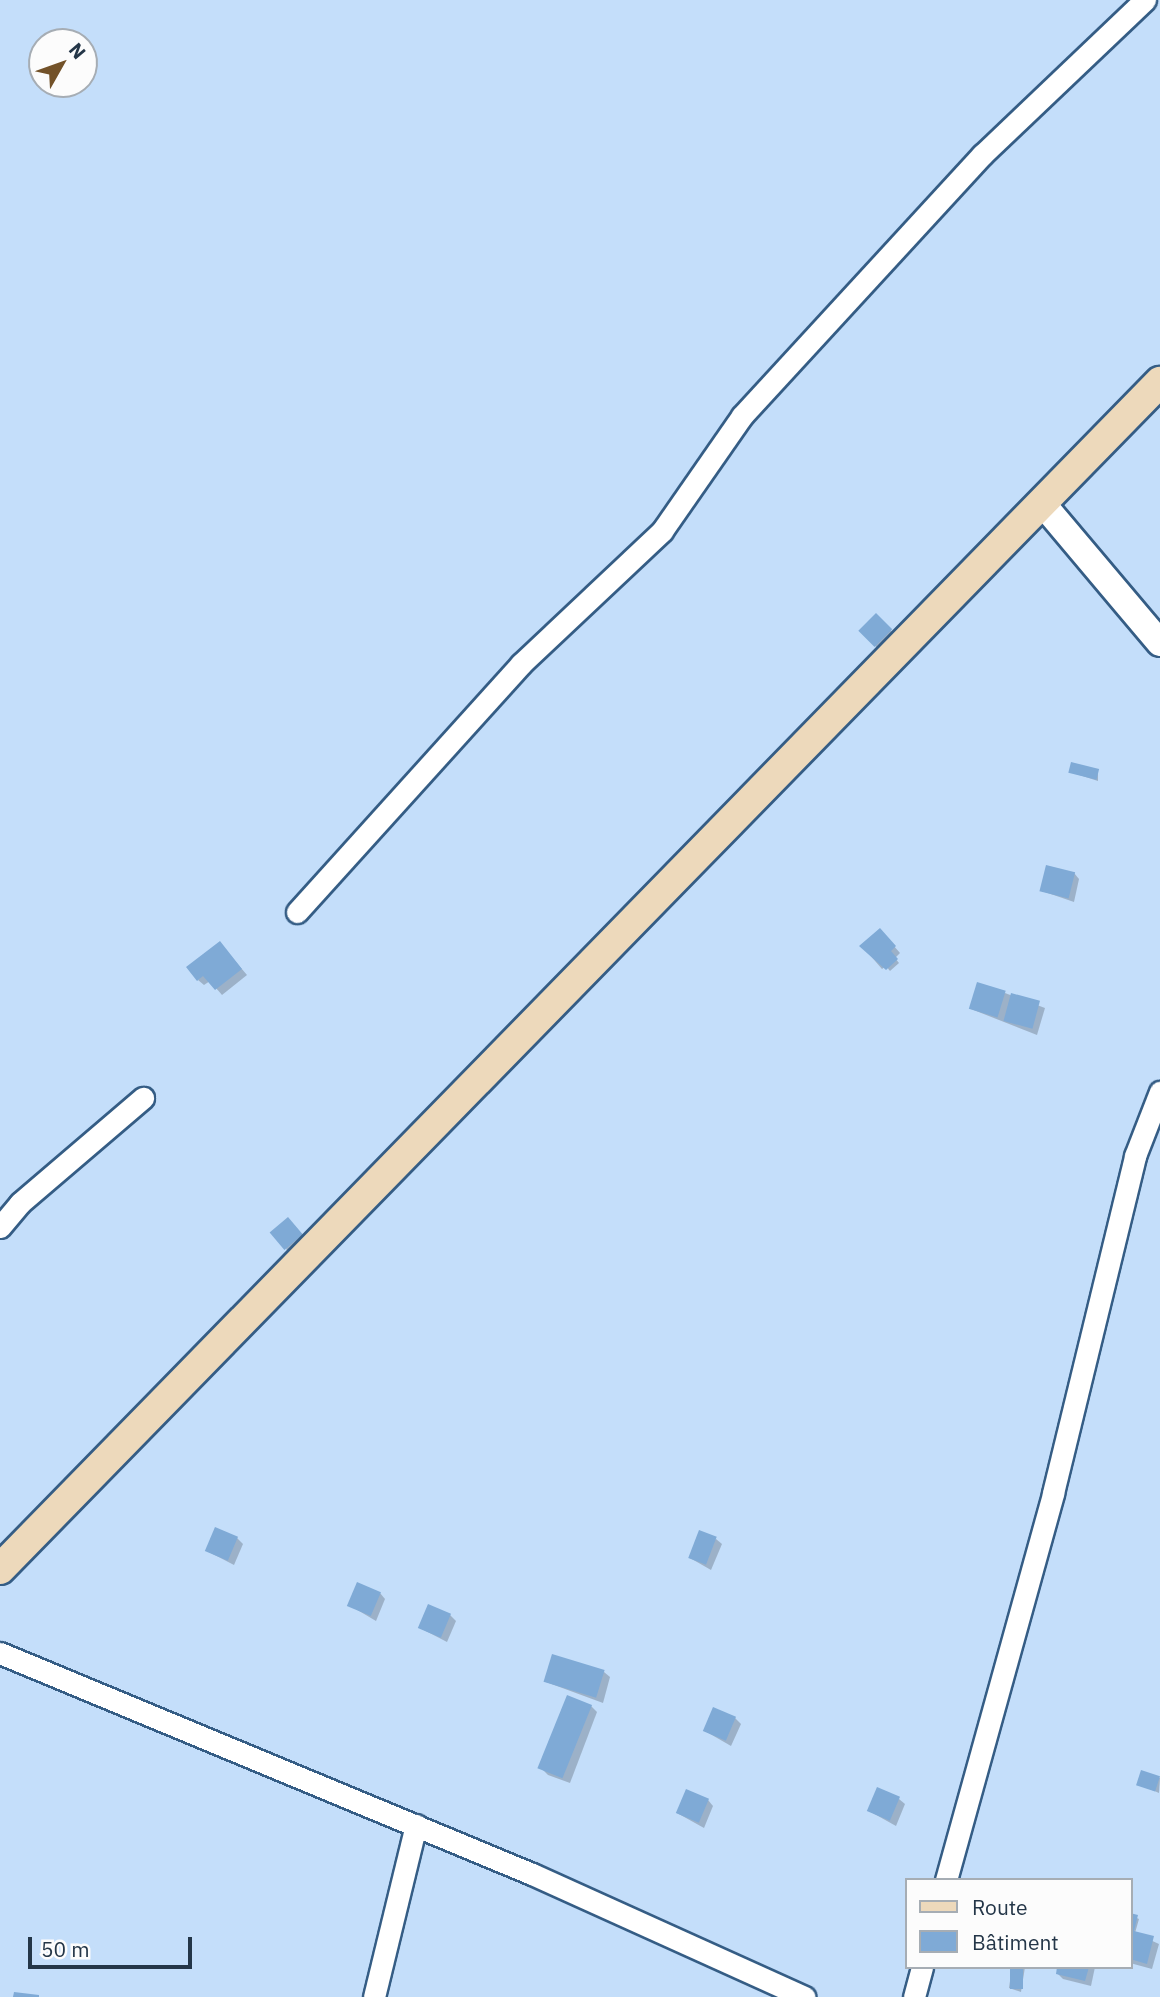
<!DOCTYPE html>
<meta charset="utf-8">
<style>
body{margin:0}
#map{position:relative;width:1160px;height:1997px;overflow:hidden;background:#c4defa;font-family:"IBM Plex Sans",sans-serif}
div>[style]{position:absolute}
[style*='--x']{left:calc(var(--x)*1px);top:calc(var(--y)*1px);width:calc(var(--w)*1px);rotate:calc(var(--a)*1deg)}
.shadow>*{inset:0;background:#0003;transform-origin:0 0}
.building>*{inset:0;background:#7faad6;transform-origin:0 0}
.roads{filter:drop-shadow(2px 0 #355d85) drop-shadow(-2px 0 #355d85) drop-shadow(0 2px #355d85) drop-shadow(0 -2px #355d85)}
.minor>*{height:21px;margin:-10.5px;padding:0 10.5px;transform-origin:10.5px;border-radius:10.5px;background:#fff}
.tertiary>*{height:26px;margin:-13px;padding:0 13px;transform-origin:13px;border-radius:13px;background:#fff}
.secondary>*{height:30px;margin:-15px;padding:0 15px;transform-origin:15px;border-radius:15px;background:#edd9bb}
span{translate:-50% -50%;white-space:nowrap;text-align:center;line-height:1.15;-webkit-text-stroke:7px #fcfcfc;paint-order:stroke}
.legend{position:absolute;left:905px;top:1878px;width:228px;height:91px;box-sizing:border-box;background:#fcfcfc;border:2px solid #a6adb4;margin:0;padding:9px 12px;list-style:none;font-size:21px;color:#243648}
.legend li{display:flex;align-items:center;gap:14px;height:35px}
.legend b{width:35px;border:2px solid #a6adb4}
.north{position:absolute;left:28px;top:28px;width:70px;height:70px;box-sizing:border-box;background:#fcfcfc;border:2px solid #a6adb4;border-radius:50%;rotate:50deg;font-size:19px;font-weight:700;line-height:28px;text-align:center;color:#243648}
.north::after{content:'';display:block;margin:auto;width:24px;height:32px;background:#735229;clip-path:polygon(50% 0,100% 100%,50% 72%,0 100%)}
.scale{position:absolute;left:28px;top:1937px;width:164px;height:32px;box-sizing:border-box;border:4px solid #243648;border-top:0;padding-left:9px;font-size:21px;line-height:24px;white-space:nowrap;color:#243648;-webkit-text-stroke:5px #fcfcfc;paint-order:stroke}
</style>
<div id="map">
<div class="shadow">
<div style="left:876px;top:615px;width:29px;height:22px;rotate:46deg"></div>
<div style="clip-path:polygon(1098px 770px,1098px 781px,1070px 772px)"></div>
<div style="clip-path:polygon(1074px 873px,1079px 879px,1074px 902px,1042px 891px)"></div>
<div style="clip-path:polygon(880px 930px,900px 953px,895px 958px,899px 963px,890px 971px,886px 966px,882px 969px,862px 946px)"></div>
<div style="clip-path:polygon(225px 949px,247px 975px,222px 995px,210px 981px,204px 985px,198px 980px)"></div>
<div style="clip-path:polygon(1005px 993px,1045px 1008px,1037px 1035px,971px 1009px)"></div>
<div style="clip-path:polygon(294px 1225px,308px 1241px,292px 1255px,286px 1249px)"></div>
<div style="clip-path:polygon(237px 1538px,243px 1544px,234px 1565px,207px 1551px)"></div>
<div style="clip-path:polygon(716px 1539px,722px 1544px,711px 1570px,690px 1558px)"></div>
<div style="clip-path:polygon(380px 1593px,385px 1599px,376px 1621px,349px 1605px)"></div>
<div style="clip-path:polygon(450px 1615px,456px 1621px,447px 1642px,420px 1628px)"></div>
<div style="clip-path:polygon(604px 1672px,610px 1677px,603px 1703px,546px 1682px)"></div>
<div style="clip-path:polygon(591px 1706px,597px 1712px,570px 1783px,548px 1775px,542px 1769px)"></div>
<div style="clip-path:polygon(735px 1718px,741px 1724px,731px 1746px,705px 1731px)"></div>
<div style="clip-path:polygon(1142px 1772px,1160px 1778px,1159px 1793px,1138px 1784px)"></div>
<div style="clip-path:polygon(899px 1799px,905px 1804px,896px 1826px,869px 1811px)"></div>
<div style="clip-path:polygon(708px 1800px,713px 1806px,704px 1828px,677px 1813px)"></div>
<div style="clip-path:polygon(1130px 1915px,1139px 1919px,1135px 1933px,1159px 1944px,1152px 1969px,1130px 1963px)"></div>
<div style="clip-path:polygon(1012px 1967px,1025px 1967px,1021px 1992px,1009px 1988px)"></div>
<div style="clip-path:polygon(1059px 1967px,1095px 1967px,1091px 1986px,1063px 1979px,1058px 1974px)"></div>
</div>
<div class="building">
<div style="left:876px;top:613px;width:23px;height:25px;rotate:45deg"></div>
<div style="left:1071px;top:762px;width:29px;height:11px;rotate:14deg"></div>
<div style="left:1046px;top:865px;width:30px;height:27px;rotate:14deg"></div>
<div style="clip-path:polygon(880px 928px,896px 946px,891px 951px,898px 959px,886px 970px,859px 946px)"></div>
<div style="clip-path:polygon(220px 941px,242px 969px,215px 990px,203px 976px,197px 981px,186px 967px)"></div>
<div style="left:977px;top:982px;width:30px;height:28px;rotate:17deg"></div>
<div style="left:1011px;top:993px;width:30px;height:29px;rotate:15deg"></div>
<div style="left:288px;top:1217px;width:23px;height:24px;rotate:50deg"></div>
<div style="left:215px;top:1527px;width:25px;height:26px;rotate:23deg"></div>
<div style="left:699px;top:1530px;width:19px;height:30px;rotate:21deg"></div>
<div style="left:357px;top:1582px;width:26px;height:26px;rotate:23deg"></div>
<div style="left:428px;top:1604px;width:25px;height:26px;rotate:23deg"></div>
<div style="left:552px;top:1654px;width:55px;height:29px;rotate:17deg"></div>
<div style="left:567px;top:1695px;width:27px;height:79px;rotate:22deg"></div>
<div style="left:713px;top:1707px;width:25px;height:26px;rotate:23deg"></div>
<div style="left:1141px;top:1770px;width:20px;height:16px;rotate:18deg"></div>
<div style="left:877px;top:1787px;width:25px;height:26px;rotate:23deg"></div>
<div style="left:686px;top:1789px;width:25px;height:26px;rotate:23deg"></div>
<div style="clip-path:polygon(1130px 1913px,1138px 1915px,1134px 1931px,1154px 1936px,1147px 1964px,1130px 1959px)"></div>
<div style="left:1010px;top:1967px;width:13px;height:22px"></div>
<div style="clip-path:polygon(1057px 1967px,1089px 1967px,1085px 1981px,1056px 1974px)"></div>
<div style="clip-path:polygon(14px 1992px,39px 1995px,39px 1997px,13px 1997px)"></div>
</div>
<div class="roads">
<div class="minor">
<div style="--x:297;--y:912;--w:334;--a:-47.9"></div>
<div style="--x:521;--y:664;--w:194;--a:-43.3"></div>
<div style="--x:662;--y:531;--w:140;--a:-55.2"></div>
<div style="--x:742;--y:416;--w:355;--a:-47.4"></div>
<div style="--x:982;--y:155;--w:225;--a:-43.6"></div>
<div style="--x:0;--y:1227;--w:31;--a:-50"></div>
<div style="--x:20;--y:1203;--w:162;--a:-40.5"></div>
<div style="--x:0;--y:1653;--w:576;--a:22.56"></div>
<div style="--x:532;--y:1874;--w:299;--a:24.3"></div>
<div style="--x:946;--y:1880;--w:402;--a:-74.5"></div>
<div style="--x:1053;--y:1493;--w:347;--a:-76.3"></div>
<div style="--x:1135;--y:1156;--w:69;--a:-68.7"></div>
<div style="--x:374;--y:1997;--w:177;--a:-76.3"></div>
<div style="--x:914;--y:1997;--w:31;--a:-75"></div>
</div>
<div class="tertiary">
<div style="--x:1042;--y:503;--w:183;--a:49.9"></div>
</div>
<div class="secondary">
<div style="--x:0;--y:1569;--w:1660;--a:-45.66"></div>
</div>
</div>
<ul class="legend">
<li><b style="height:9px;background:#edd9bb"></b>Route</li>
<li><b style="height:19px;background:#7faad6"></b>Bâtiment</li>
</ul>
<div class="north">N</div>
<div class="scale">50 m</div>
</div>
